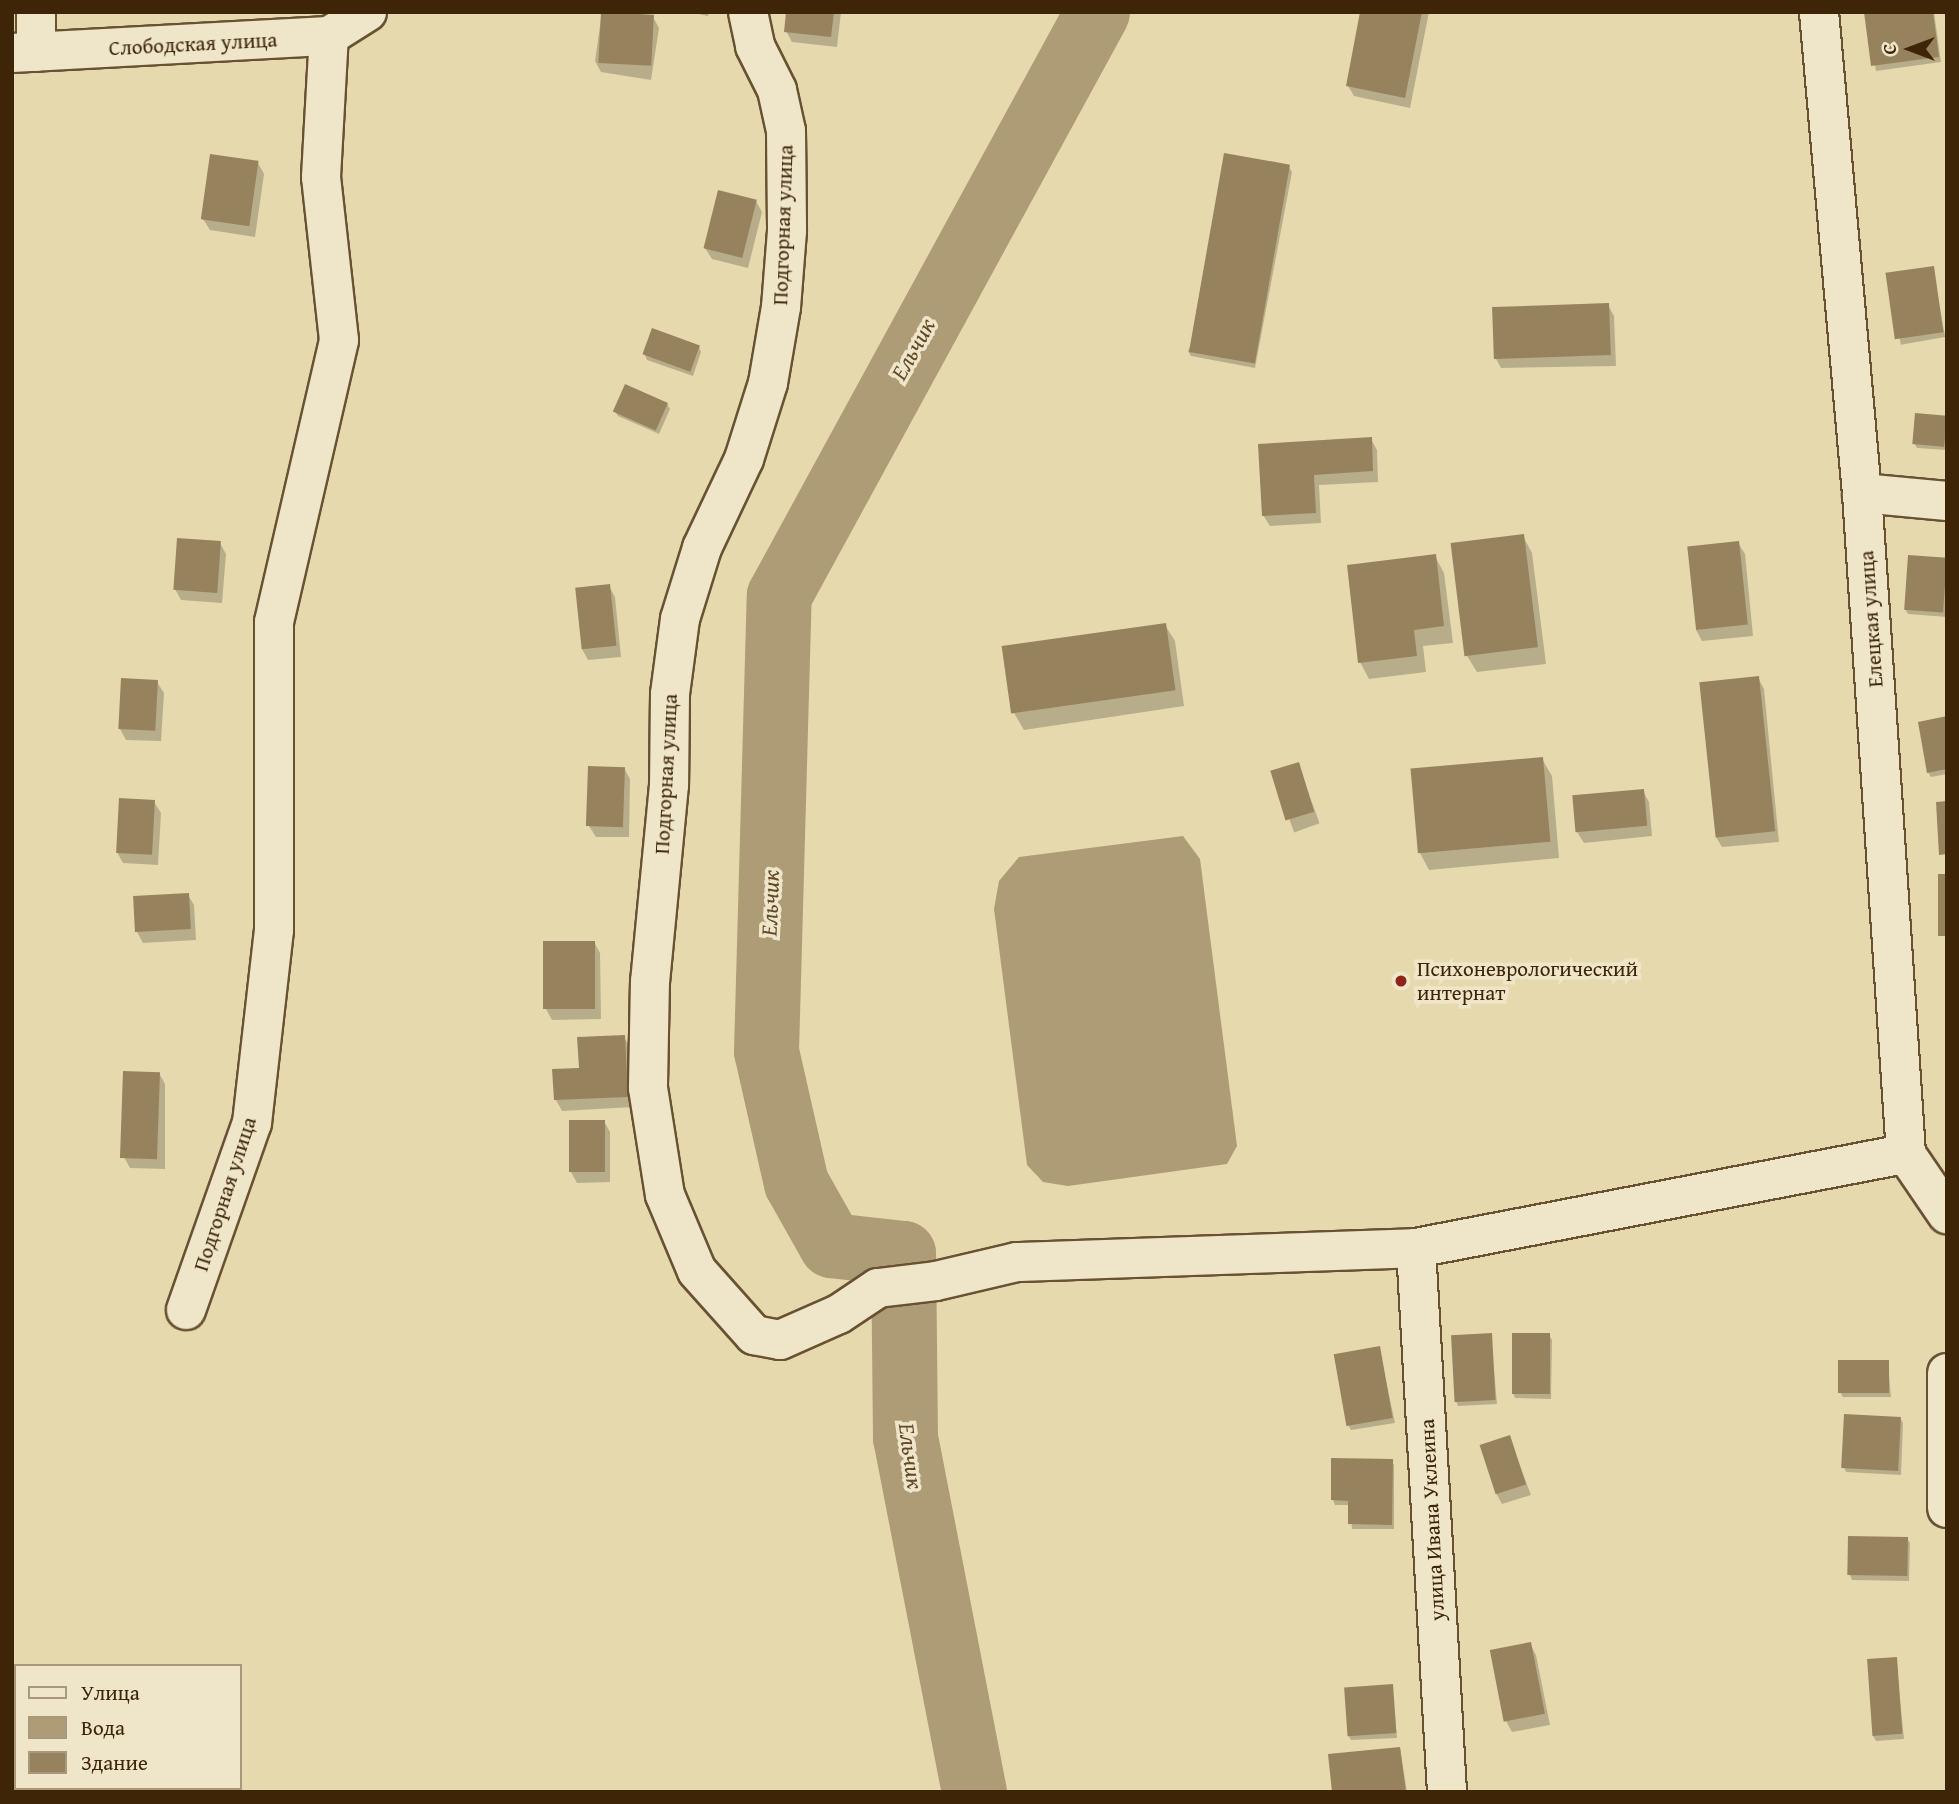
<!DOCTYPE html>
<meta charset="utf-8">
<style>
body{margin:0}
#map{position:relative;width:1959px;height:1804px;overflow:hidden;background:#e7d9ae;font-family:"Gentium Book Plus",serif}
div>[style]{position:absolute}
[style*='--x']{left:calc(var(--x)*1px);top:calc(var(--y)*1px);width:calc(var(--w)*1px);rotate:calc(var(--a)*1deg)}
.water>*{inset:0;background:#ae9c76}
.shadow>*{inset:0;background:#0003;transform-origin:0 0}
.river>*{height:65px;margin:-32.5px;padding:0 32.5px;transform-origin:32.5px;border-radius:32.5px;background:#ae9c76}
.building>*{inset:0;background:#96835e;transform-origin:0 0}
.roads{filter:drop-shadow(2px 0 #685232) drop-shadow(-2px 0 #685232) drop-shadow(0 2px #685232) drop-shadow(0 -2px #685232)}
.street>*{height:38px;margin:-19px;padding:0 19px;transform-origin:19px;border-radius:19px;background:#efe6ca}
.dots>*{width:19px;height:19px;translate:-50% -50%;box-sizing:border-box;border:4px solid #efe6ca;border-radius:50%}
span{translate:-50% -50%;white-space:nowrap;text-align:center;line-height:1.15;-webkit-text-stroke:7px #efe6ca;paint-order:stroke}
.street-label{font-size:21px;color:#3e2508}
.poi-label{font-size:21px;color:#3e2508}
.left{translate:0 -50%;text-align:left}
.water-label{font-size:23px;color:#604929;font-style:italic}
.frame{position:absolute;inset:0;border:14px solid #3e2508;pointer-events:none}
.legend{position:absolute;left:14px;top:1664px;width:228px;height:126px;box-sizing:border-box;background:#efe6ca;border:2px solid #a8997c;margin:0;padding:9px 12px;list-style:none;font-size:21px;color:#3e2508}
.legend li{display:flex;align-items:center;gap:14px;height:35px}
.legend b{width:35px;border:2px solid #a8997c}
.north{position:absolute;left:1875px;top:14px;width:70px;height:70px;-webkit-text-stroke:5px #efe6ca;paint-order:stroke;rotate:270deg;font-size:19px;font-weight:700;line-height:28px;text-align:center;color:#3e2508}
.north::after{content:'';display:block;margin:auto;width:24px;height:32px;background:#3e2508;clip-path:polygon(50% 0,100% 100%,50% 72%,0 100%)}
</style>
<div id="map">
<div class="water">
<div style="clip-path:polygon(1183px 836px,1200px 859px,1237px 1146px,1227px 1164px,1068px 1186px,1043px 1182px,1027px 1165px,994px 909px,999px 881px,1019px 857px)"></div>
</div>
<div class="shadow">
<div style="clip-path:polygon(602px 12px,653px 17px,659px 28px,651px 80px,601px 72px,595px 61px)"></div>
<div style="clip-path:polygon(689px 12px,709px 12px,708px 16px)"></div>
<div style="clip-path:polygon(788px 12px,841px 12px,837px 47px,792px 42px,786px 31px)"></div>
<div style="clip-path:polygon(1362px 12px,1429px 12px,1410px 108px,1354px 96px,1348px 86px)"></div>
<div style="clip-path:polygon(1866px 12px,1934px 12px,1941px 62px,1876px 71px)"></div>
<div style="clip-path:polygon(258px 163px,264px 174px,255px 237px,210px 230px,203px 219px)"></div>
<div style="clip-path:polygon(1289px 167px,1292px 172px,1255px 368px,1191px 356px,1188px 351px)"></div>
<div style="clip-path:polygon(756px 201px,762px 212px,748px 268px,712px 259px,705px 248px)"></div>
<div style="left:1933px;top:268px;width:70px;height:45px;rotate:80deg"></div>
<div style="clip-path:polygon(1608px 305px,1614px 316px,1616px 366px,1501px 368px,1495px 357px)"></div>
<div style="clip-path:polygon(699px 347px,701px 352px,693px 376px,647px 360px,645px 355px)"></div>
<div style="clip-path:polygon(667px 404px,670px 409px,659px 434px,618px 416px,615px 411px)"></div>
<div style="clip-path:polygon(1947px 417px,1947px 450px,1917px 448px,1914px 443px)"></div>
<div style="clip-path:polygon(1371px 439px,1377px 450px,1378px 482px,1319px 485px,1321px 523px,1270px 526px,1263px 515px,1260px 445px)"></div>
<div style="clip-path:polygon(1523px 536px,1532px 553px,1546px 664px,1477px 672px,1467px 656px,1453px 545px)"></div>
<div style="clip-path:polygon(220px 543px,226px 554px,222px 603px,181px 600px,175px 589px)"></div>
<div style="clip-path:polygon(1738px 543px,1745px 554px,1753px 636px,1702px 641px,1696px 630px)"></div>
<div style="clip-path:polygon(1435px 556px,1444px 573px,1453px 643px,1423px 646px,1426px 672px,1369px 679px,1360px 662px)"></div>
<div style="clip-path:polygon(1947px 560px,1947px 617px,1908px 614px,1905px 609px)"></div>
<div style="clip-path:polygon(609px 586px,615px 597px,621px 657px,588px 660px,582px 649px)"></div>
<div style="clip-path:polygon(1165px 625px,1175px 641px,1184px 706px,1024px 730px,1014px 713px)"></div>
<div style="clip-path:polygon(1758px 678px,1764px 689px,1779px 842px,1722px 847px,1716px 837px)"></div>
<div style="clip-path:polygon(157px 682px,164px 693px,161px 741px,126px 740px,120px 729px)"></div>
<div style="clip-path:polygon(1947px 718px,1947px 774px,1931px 777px,1928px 772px)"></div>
<div style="clip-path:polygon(1542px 759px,1552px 776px,1559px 858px,1429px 870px,1420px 853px)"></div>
<div style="left:1298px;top:764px;width:63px;height:27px;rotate:70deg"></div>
<div style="clip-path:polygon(624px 768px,630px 779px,629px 837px,596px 837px,589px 826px)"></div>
<div style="clip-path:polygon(1643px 791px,1649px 802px,1652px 836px,1584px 843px,1577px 832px)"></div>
<div style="clip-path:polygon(154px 802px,161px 813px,158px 865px,123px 863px,117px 852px)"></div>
<div style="clip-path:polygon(188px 895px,194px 905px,196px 940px,143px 943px,137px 932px)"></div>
<div style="clip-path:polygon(594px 942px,600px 953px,601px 1019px,552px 1020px,546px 1009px)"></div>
<div style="clip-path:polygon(624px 1037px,630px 1048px,633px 1107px,562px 1111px,556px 1100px,581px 1069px)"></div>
<div style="clip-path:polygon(159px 1073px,165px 1084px,165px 1169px,130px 1168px,124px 1157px)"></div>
<div style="clip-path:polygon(604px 1121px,610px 1132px,610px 1182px,577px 1183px,571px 1172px)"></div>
<div style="clip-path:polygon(1491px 1335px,1497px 1404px,1458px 1406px,1456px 1401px)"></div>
<div style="clip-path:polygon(1549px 1335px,1552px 1340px,1551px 1399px,1515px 1398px,1513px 1393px)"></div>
<div style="clip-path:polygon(1379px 1348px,1395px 1423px,1351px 1430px,1348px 1425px)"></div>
<div style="clip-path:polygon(1888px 1362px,1891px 1397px,1843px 1397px,1840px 1392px)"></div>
<div style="clip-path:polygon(1900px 1418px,1903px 1423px,1901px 1475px,1846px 1472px,1844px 1467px)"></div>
<div style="clip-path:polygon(1509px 1437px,1531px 1495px,1502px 1504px,1496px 1493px)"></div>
<div style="clip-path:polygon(1392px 1461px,1394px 1465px,1394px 1529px,1352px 1529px,1350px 1505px,1335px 1505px,1333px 1500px)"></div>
<div style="clip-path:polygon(1907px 1538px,1910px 1543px,1909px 1581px,1852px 1580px,1850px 1575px)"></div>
<div style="clip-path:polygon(1530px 1644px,1536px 1655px,1550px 1725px,1512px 1732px,1506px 1721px)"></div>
<div style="clip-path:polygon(1896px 1659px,1904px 1739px,1876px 1741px,1873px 1736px)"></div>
<div style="clip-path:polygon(1392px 1686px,1397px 1738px,1351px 1740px,1348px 1735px)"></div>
<div style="clip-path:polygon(1400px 1748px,1407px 1792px,1334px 1792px)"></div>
</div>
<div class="river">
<div style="--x:974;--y:1792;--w:361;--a:-101"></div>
<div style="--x:905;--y:1438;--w:185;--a:-90.6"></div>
<div style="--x:903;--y:1253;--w:72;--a:-173.7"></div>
<div style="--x:831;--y:1245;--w:71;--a:-119.4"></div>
<div style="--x:796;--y:1183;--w:135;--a:-102.8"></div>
<div style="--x:766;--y:1051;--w:456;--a:-88.4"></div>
<div style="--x:779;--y:595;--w:664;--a:-61.39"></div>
</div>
<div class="building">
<div style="left:601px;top:12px;width:53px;height:51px;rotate:3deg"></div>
<div style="clip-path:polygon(786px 12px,834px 12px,831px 37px,784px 32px)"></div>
<div style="clip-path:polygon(1360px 12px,1422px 12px,1405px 98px,1346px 86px)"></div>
<div style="clip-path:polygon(1864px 12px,1933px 12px,1939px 57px,1871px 66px)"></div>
<div style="left:1224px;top:153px;width:67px;height:202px;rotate:10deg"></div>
<div style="left:210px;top:154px;width:49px;height:66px;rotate:8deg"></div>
<div style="left:718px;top:190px;width:40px;height:60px;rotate:14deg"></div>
<div style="left:1934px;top:266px;width:67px;height:49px;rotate:82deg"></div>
<div style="left:1609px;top:303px;width:52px;height:117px;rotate:88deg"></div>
<div style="left:652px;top:328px;width:51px;height:28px;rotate:20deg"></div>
<div style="left:625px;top:384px;width:47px;height:30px;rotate:24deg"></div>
<div style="left:1915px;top:413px;width:32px;height:31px;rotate:5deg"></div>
<div style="clip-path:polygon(1372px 437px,1373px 471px,1314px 475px,1316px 513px,1262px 516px,1258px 444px)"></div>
<div style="left:1524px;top:534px;width:114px;height:74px;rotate:83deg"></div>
<div style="left:177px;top:538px;width:44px;height:52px;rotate:4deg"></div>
<div style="left:1739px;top:541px;width:84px;height:52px;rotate:84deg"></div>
<div style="clip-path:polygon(1436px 554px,1444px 626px,1414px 630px,1417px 656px,1358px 663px,1347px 565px)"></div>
<div style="left:1908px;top:555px;width:39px;height:55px;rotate:4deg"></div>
<div style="left:610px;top:584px;width:62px;height:35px;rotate:84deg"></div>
<div style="left:1166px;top:623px;width:68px;height:166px;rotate:82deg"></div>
<div style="left:1759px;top:676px;width:156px;height:60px;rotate:84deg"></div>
<div style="left:121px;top:678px;width:37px;height:51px;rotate:3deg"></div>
<div style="clip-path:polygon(1947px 716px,1947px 769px,1927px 773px,1918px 722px)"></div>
<div style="left:1543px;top:757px;width:85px;height:133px;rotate:85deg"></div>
<div style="left:1299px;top:762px;width:52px;height:30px;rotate:73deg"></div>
<div style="left:588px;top:766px;width:37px;height:60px;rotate:2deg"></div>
<div style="left:1644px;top:789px;width:37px;height:72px;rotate:85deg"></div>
<div style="left:119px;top:798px;width:36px;height:55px;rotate:3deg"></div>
<div style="clip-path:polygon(1947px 801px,1947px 854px,1939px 855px,1936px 802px)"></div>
<div style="left:1947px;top:874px;width:62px;height:9px;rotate:90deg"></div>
<div style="left:189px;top:893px;width:36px;height:56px;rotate:87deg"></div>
<div style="left:543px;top:941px;width:52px;height:68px"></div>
<div style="clip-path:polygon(625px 1035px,628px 1097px,554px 1100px,552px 1069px,579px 1068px,577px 1037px)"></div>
<div style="left:123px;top:1071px;width:37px;height:87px;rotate:2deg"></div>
<div style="left:569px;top:1120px;width:36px;height:52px"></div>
<div style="left:1492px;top:1333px;width:67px;height:41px;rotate:87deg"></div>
<div style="left:1512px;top:1333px;width:38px;height:61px"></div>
<div style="left:1380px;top:1346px;width:73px;height:47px;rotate:80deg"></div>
<div style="left:1838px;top:1360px;width:51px;height:33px"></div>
<div style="left:1844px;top:1414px;width:57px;height:54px;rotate:3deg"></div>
<div style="left:1510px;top:1435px;width:52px;height:32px;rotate:72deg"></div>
<div style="clip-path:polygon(1331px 1458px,1393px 1459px,1392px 1525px,1348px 1524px,1348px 1501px,1331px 1500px)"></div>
<div style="left:1848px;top:1536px;width:60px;height:39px;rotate:1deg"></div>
<div style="left:1531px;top:1642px;width:73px;height:42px;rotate:79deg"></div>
<div style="left:1897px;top:1657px;width:77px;height:30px;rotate:86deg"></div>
<div style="left:1393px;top:1684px;width:49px;height:49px;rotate:86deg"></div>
<div style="clip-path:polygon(1400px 1747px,1406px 1792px,1332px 1792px,1328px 1754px)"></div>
</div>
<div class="roads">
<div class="street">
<div style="--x:36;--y:12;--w:40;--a:90"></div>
<div style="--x:748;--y:12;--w:35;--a:78"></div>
<div style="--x:755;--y:46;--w:49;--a:63.4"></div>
<div style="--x:777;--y:90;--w:42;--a:77.6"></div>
<div style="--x:786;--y:131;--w:100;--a:89.4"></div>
<div style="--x:787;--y:231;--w:76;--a:94.5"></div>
<div style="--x:781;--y:307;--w:77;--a:99.7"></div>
<div style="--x:768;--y:383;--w:80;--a:107.5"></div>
<div style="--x:744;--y:459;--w:98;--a:115.3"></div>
<div style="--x:702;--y:548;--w:74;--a:107.2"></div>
<div style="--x:680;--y:619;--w:76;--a:97.6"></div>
<div style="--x:670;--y:694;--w:91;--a:90.6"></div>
<div style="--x:669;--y:785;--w:197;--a:95.5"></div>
<div style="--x:650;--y:981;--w:107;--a:91.1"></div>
<div style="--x:648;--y:1088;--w:108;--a:81"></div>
<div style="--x:665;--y:1195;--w:82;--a:67.2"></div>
<div style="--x:697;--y:1271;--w:86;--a:48.3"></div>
<div style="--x:754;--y:1335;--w:26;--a:11"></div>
<div style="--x:780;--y:1340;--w:64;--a:-23.8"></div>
<div style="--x:839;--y:1314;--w:47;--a:-33.7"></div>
<div style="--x:878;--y:1288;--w:58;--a:-6.9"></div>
<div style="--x:936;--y:1281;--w:83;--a:-13.2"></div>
<div style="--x:1017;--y:1262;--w:399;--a:-2"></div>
<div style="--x:1416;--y:1248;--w:499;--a:-10.9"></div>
<div style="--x:1819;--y:12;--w:483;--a:84.9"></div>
<div style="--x:1862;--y:493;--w:662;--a:86.19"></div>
<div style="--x:1906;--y:1154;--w:73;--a:55.7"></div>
<div style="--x:12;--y:53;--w:317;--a:-3.1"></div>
<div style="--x:329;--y:36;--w:45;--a:-32.3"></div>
<div style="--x:1862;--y:493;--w:85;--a:5.4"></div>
<div style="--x:1416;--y:1248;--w:545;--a:86.74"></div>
<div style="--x:186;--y:1310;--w:198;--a:-70.6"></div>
<div style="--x:252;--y:1123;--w:194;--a:-83.5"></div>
<div style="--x:274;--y:930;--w:308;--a:-90"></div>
<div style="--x:274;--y:622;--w:289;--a:-77"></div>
<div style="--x:339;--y:340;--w:164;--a:-96.3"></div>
<div style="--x:321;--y:177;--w:141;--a:-86.8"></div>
<div style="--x:1947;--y:1373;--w:135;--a:90"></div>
</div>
</div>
<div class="dots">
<div style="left:1401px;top:981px;background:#8f2418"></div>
</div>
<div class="street-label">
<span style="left:193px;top:44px;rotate:-3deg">Слободская улица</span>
<span style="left:783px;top:225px;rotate:-88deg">Подгорная улица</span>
<span style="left:1871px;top:619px;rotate:-94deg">Елецкая улица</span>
<span style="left:666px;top:774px;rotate:-87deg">Подгорная улица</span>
<span style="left:225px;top:1194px;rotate:-72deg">Подгорная улица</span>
<span style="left:1432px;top:1520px;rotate:-93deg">улица Ивана Уклеина</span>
</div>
<div class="poi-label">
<span class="left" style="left:1417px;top:981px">Психоневрологический<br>интернат</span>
</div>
<div class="water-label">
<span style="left:913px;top:349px;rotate:-61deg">Ельчик</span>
<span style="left:770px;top:903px;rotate:-88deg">Ельчик</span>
<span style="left:911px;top:1456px;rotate:82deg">Ельчик</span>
</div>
<div class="frame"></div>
<ul class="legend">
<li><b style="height:9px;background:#efe6ca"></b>Улица</li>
<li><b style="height:19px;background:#ae9c76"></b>Вода</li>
<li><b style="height:19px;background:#96835e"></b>Здание</li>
</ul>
<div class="north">С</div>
</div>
